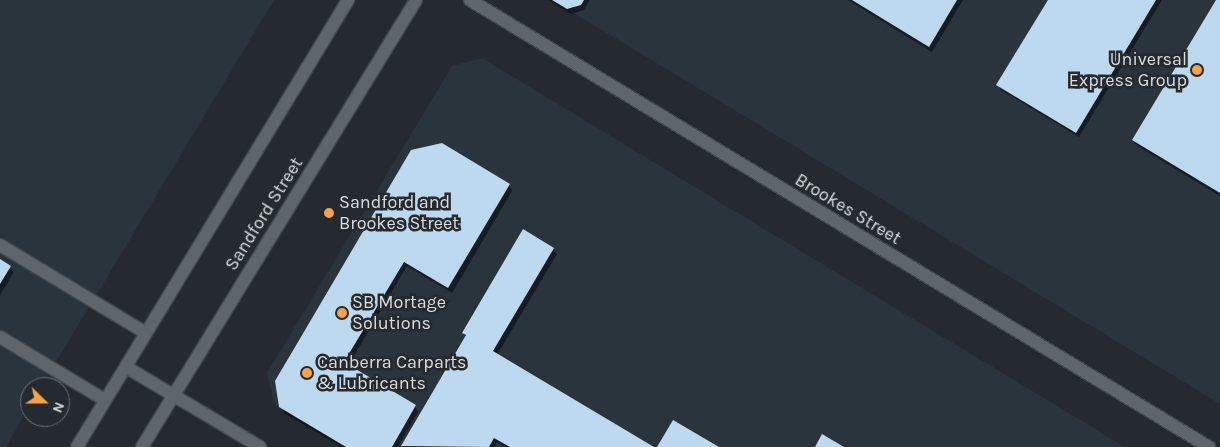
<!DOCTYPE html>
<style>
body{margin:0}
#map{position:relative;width:1220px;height:447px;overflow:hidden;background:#242a2f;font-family:Karla,sans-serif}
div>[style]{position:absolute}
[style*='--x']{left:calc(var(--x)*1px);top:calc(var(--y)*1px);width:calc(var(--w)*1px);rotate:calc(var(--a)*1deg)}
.built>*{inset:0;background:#29343d}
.shadow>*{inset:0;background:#0007}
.building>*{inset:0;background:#bdd9f0}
.roads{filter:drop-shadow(1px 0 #42484c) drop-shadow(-1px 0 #42484c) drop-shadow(0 1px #42484c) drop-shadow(0 -1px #42484c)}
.service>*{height:12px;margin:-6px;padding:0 6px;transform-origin:6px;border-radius:6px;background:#5f666b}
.minor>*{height:12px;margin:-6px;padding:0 6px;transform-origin:6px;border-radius:6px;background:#5f666b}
.secondary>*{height:12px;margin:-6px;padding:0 6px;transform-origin:6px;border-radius:6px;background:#5f666b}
.dots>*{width:14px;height:14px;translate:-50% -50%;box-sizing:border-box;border:2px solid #242a2f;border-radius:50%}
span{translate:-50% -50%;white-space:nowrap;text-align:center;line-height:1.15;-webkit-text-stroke:5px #242a2f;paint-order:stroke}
.poi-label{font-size:18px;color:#dadee1}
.right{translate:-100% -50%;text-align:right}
.left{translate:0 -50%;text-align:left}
.street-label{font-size:18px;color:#dadee1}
.north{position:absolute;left:20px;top:377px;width:50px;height:50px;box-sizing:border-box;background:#242a2f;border:1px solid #6d7276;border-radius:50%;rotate:112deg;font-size:14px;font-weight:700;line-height:20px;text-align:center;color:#dadee1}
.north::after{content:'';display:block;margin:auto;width:18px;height:22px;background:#f6a247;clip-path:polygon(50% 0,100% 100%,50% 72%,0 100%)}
</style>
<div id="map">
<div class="built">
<div style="clip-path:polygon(0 0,274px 0,41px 387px,30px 387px,30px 406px,6px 447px,0 447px)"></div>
<div style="clip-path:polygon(552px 0,1220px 0,1220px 404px,756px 123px)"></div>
<div style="clip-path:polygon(482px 58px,713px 198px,1125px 447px,346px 447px,279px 407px,274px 404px,267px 373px,452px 66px)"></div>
</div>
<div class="shadow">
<div style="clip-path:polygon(548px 0,590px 0,584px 10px,571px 14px)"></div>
<div style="clip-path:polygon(848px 0,963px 0,932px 52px)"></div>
<div style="clip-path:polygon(1049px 0,1162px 0,1079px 137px,1001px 90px,998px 85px)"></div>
<div style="clip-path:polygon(1217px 0,1220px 0,1220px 196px,1136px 145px,1133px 140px)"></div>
<div style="clip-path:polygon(412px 151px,509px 185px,512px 191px,452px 293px,407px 266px,348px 366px,415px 406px,418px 412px,398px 447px,342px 447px,284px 413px,281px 407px)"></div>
<div style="clip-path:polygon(553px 249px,557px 254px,497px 355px,651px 447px,505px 447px,497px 442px,495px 447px,403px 447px,466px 338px,463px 333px)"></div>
<div style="clip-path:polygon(0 261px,14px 272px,0 295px)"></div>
</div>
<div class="building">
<div style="clip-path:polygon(552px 0,584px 0,581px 5px,567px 9px)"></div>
<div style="clip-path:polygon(852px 0,957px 0,929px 47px)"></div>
<div style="clip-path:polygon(1048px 0,1156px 0,1076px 133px,996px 85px)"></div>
<div style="clip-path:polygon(1216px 0,1220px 0,1220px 193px,1132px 140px)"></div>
<div style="clip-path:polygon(442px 143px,510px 184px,448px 288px,404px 262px,344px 362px,416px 405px,392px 447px,346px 447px,279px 407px,275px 381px,411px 150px)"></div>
<div style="clip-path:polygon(523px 229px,554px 248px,493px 351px,654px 447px,510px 447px,494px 438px,489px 447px,401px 446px,466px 335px,462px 333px)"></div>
<div style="clip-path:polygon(0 259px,11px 266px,0 284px)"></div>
<div style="clip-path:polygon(673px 420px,719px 447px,657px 447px)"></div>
<div style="clip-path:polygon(822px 434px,844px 447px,815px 447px)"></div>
</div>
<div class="roads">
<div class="service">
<div style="--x:0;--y:245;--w:170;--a:31.1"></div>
<div style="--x:0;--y:337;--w:122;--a:31"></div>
</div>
<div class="minor">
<div style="--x:470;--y:0;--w:864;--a:31.17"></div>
<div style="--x:126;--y:367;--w:156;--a:30.8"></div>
</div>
<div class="secondary">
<div style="--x:77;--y:447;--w:523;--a:-58.77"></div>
<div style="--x:142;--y:447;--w:524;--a:-58.49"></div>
</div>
</div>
<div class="dots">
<div style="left:1197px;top:70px;background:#f6a247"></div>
<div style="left:329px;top:213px;background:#f6a247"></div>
<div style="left:342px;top:313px;background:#f6a247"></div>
<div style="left:307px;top:373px;background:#f6a247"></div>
</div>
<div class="poi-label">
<span class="right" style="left:1187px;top:70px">Universal<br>Express Group</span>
<span class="left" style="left:339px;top:213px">Sandford and<br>Brookes Street</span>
<span class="left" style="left:352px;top:313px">SB Mortage<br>Solutions</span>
<span class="left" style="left:317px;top:373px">Canberra Carparts<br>&amp; Lubricants</span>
</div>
<div class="street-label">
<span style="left:848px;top:209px;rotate:31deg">Brookes Street</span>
<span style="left:264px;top:214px;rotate:-58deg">Sandford Street</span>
</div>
<div class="north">N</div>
</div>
